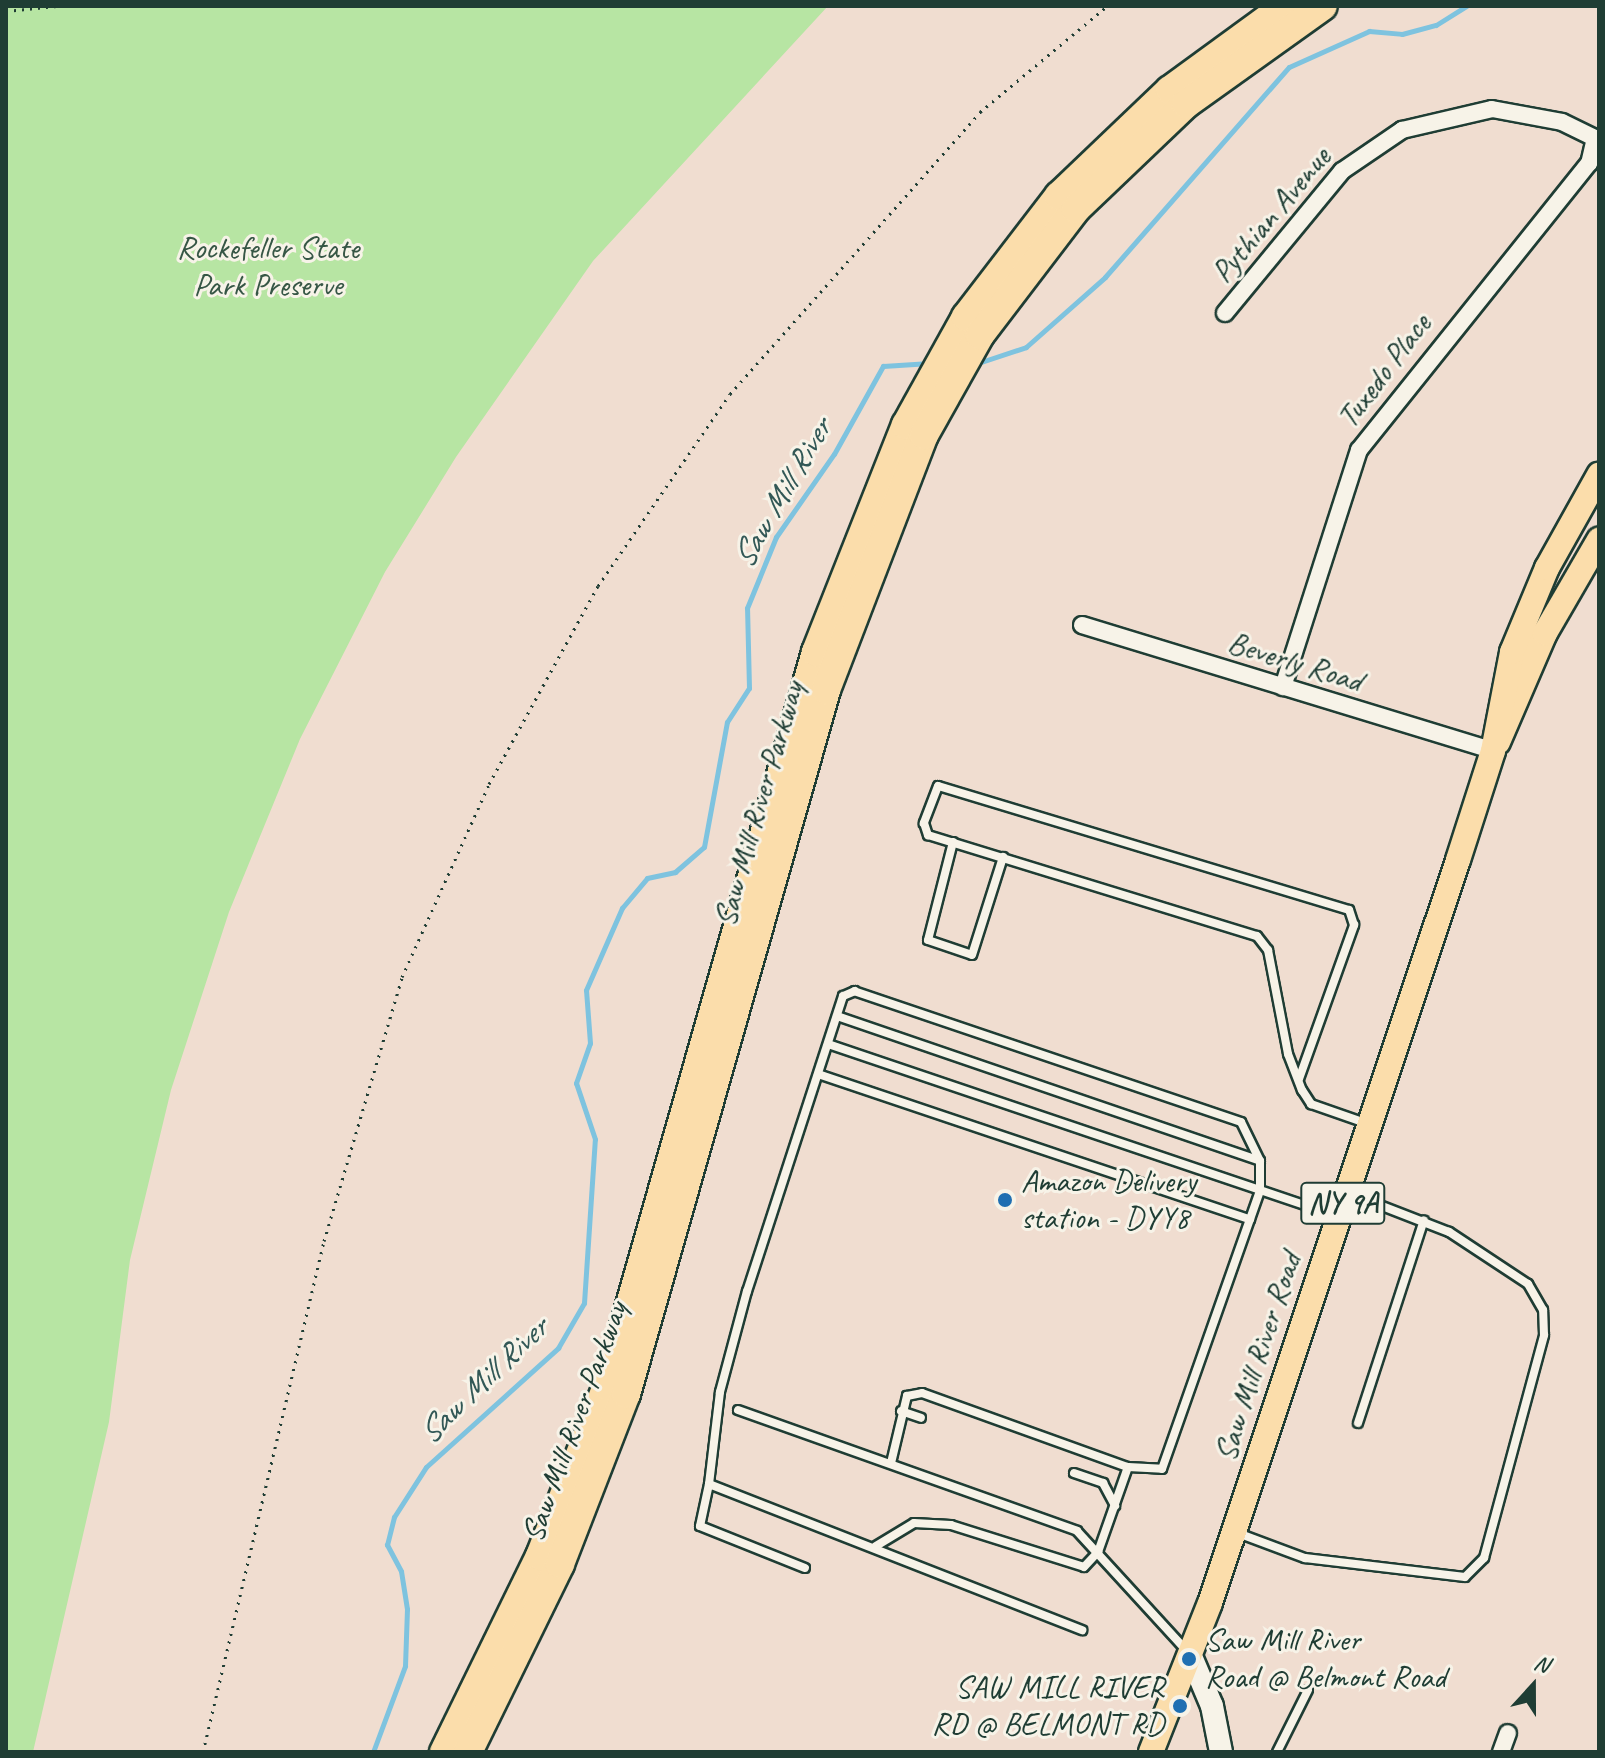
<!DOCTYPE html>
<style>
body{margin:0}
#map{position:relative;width:1605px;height:1758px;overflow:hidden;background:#f0ddd0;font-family:Caveat,sans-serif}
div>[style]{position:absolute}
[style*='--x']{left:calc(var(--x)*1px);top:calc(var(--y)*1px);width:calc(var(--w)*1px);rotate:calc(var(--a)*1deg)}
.green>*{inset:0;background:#b7e5a3}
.stream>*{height:5px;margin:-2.5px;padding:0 2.5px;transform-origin:2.5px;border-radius:2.5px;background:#7ec3df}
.path>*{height:3px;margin-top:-1.5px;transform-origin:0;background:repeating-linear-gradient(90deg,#1f3d34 0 2px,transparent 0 8px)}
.roads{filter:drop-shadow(2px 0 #1f3d34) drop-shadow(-2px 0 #1f3d34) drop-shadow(0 2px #1f3d34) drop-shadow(0 -2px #1f3d34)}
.lane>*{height:8px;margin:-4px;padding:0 4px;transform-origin:4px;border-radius:4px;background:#f7f3e8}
.street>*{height:16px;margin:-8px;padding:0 8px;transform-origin:8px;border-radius:8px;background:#f7f3e8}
.secondary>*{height:22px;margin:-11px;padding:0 11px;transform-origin:11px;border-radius:11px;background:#f7f3e8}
.primary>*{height:24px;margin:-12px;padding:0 12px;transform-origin:12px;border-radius:12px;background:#fbddab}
.highway>*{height:28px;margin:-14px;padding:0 14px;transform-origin:14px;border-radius:14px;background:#fbddab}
.dots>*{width:22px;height:22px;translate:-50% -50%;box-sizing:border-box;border:4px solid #f7f3e8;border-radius:50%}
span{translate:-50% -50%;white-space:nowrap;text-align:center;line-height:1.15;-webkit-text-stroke:6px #f7f3e8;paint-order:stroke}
.shield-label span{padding:2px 6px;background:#f7f3e8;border:2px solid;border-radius:6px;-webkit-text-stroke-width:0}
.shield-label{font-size:30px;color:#1f3d34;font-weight:700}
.street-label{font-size:32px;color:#1f3d34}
.park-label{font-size:32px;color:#365645}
.poi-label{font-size:32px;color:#1f3d34}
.left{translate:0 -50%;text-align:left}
.right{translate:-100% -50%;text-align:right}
.water-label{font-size:34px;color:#325856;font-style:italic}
.frame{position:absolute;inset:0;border:8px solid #1f3d34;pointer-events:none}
.north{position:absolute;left:1493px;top:1646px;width:80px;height:80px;-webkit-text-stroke:6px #f7f3e8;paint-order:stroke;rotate:21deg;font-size:22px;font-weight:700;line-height:32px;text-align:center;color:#1f3d34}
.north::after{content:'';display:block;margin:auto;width:28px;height:36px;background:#1f3d34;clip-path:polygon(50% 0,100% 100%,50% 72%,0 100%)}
</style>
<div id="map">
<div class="green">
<div style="clip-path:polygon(6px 6px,828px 6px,593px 261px,456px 457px,385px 572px,300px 739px,229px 912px,171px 1090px,130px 1260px,109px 1422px,33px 1752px,6px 1752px)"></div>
</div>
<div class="stream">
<div style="--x:972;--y:365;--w:57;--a:-18.4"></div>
<div style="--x:1026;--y:347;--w:106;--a:-41.5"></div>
<div style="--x:1105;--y:277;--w:279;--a:-48.8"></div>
<div style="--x:1289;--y:67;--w:88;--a:-24.2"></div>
<div style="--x:1369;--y:31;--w:33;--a:5"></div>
<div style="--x:1402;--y:34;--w:35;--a:-15"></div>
<div style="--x:1436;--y:25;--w:36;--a:-32"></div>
<div style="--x:373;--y:1752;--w:92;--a:-69.6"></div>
<div style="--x:405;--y:1666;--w:57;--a:-88"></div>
<div style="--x:407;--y:1609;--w:38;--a:-99"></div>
<div style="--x:401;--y:1571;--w:30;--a:-118"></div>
<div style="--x:387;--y:1545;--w:29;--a:-76"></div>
<div style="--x:394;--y:1517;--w:59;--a:-57.4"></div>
<div style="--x:426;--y:1467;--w:178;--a:-42"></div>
<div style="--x:558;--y:1348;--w:52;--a:-60"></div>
<div style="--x:584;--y:1303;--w:164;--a:-86.2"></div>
<div style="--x:595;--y:1139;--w:59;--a:-108.7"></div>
<div style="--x:576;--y:1083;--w:42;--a:-70.7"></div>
<div style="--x:590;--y:1043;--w:53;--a:-94.3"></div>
<div style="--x:586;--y:990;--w:90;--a:-66.3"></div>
<div style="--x:622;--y:908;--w:39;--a:-50"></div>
<div style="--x:647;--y:878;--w:29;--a:-12"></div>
<div style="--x:675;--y:872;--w:38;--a:-41"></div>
<div style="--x:704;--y:847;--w:127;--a:-79.6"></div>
<div style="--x:727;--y:722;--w:40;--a:-57.1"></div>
<div style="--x:749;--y:688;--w:80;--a:-91.4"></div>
<div style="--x:747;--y:608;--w:77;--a:-67.8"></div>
<div style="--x:776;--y:537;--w:101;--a:-55.1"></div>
<div style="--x:834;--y:454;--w:101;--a:-60.9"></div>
<div style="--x:883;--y:366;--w:47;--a:-3.7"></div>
</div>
<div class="path">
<div style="--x:6;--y:11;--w:51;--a:-5.6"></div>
<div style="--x:203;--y:1752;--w:525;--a:-76.68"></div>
<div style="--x:324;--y:1241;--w:275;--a:-73.5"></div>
<div style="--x:402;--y:977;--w:212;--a:-65.7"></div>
<div style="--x:489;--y:784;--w:226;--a:-61.2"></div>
<div style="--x:598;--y:586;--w:233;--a:-55.5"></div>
<div style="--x:730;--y:394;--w:377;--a:-48.4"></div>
<div style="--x:980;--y:112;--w:165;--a:-39.8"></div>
</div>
<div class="roads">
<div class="lane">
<div style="--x:953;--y:842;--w:101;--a:104.3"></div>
<div style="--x:928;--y:940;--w:46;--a:18.8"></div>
<div style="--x:972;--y:955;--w:103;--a:-72.4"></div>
<div style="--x:837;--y:1016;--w:447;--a:18.9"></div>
<div style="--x:828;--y:1044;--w:537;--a:18.67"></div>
<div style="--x:818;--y:1074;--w:456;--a:18.6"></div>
<div style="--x:1299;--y:1079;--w:164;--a:-70.3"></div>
<div style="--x:1354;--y:925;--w:16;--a:-108"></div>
<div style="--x:1349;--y:910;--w:429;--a:-163.2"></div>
<div style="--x:938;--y:786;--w:40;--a:111"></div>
<div style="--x:924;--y:823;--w:13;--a:72"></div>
<div style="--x:928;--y:835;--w:344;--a:17.1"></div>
<div style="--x:1257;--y:936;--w:18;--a:52"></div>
<div style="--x:1268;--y:950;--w:106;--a:79.1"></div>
<div style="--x:1288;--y:1054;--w:39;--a:69"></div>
<div style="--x:1302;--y:1090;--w:17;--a:57"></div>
<div style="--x:1311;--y:1104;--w:60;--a:19.3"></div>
<div style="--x:738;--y:1410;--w:360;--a:19.6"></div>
<div style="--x:1077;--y:1531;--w:163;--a:47.5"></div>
<div style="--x:901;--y:1411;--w:21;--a:19"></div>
<div style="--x:1358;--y:1423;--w:213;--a:-72"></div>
<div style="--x:891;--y:1463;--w:69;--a:-76.6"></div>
<div style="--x:907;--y:1396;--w:15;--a:-11"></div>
<div style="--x:922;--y:1393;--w:219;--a:19.8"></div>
<div style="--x:1128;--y:1467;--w:34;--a:3"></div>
<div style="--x:1162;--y:1469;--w:296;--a:-70.6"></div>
<div style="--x:1260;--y:1190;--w:29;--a:-90"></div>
<div style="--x:1260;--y:1161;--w:43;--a:-116"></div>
<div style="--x:1241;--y:1122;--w:408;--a:-161.3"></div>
<div style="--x:855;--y:991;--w:13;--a:157"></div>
<div style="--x:843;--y:996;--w:310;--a:108"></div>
<div style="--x:747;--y:1291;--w:105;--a:105"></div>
<div style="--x:720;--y:1392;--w:93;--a:96.8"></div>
<div style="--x:709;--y:1484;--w:401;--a:21.4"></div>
<div style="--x:1074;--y:1473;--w:31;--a:19"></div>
<div style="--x:1103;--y:1483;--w:26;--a:62"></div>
<div style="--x:709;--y:1484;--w:43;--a:102.1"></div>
<div style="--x:700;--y:1526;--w:113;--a:21.8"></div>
<div style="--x:1235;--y:1532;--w:75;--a:20.4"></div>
<div style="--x:1305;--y:1558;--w:161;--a:6.8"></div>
<div style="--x:1465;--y:1577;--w:27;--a:-45"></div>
<div style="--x:1484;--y:1558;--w:231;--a:-74.9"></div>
<div style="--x:1544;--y:1335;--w:25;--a:-92"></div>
<div style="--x:1543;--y:1310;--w:30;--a:-120"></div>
<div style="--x:1528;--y:1284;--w:95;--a:-146.6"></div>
<div style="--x:1449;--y:1232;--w:105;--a:-158.8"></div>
<div style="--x:876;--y:1546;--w:44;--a:-31.2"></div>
<div style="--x:914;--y:1523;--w:37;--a:3"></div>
<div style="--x:951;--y:1525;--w:139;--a:17.5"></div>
<div style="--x:1084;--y:1567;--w:21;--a:-47"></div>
<div style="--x:1098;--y:1552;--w:90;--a:-70.6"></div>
<div style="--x:1277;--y:1752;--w:69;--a:-63.4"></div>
</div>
<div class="street">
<div style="--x:1225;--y:313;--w:184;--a:-50.5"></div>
<div style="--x:1342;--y:171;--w:73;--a:-34.3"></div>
<div style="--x:1402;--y:130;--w:92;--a:-13.1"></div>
<div style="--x:1492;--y:109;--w:71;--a:10.5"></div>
<div style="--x:1562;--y:122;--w:37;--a:26"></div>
<div style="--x:1595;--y:138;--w:26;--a:103"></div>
<div style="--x:1589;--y:163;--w:368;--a:128.7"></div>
<div style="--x:1359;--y:450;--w:249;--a:107.8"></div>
<div style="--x:1082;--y:625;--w:430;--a:17"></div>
<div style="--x:1501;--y:1752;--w:20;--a:-70"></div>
</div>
<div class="secondary">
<div style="--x:1190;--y:1654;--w:56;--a:67.1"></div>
<div style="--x:1212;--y:1706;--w:47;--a:78.9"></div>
</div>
<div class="primary">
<div style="--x:1498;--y:742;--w:119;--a:-66.7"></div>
<div style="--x:1545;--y:633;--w:108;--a:-59.9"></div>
<div style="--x:1151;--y:1752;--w:160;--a:-68.4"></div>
<div style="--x:1210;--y:1603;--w:783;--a:-71.54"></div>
<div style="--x:1458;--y:860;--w:114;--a:-72.2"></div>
<div style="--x:1493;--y:751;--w:101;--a:-79.1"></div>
<div style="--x:1512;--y:652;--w:91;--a:-67.4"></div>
<div style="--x:1547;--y:568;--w:107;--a:-60.8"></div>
</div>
<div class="highway">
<div style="--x:444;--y:1752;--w:218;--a:-63.9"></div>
<div style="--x:540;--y:1556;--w:183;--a:-68.5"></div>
<div style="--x:607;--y:1386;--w:763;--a:-74.11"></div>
<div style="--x:816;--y:652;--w:244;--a:-68.4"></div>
<div style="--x:906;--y:425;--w:124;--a:-60.9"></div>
<div style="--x:966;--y:317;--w:153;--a:-52.5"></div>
<div style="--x:1059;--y:196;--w:153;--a:-43.7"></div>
<div style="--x:1170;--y:90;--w:142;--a:-36.1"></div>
<div style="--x:468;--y:1752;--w:209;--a:-63.9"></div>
<div style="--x:560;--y:1564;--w:182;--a:-68.8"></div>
<div style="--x:626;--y:1394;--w:732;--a:-74.14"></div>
<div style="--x:826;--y:690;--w:273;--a:-69"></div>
<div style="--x:924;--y:435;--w:115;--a:-60.8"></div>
<div style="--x:980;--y:335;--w:158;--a:-52.7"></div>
<div style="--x:1076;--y:209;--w:152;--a:-43.7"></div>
<div style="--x:1186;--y:104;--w:168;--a:-35.6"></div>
</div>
</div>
<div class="dots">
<div style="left:1005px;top:1200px;background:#1f6fb2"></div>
<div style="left:1189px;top:1659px;background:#1f6fb2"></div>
<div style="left:1180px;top:1706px;background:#1f6fb2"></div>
</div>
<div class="shield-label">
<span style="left:1343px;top:1203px">NY 9A</span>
</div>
<div class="street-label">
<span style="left:1271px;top:215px;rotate:-50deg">Pythian Avenue</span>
<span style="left:1384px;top:371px;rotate:-53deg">Tuxedo Place</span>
<span style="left:1295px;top:662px;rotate:17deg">Beverly Road</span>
<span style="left:759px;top:804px;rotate:-74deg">Saw Mill River Parkway</span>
<span style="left:1258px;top:1357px;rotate:-72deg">Saw Mill River Road</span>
<span style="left:575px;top:1422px;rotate:-70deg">Saw Mill River Parkway</span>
</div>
<div class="park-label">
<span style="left:268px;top:267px">Rockefeller State<br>Park Preserve</span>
</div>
<div class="poi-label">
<span class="left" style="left:1021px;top:1200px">Amazon Delivery<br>station - DYY8</span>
<span class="left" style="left:1205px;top:1659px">Saw Mill River<br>Road @ Belmont Road</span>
<span class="right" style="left:1164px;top:1706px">SAW MILL RIVER<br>RD @ BELMONT RD</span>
</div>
<div class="water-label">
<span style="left:781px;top:493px;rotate:-60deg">Saw Mill River</span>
<span style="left:482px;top:1380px;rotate:-44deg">Saw Mill River</span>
</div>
<div class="frame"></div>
<div class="north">N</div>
</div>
